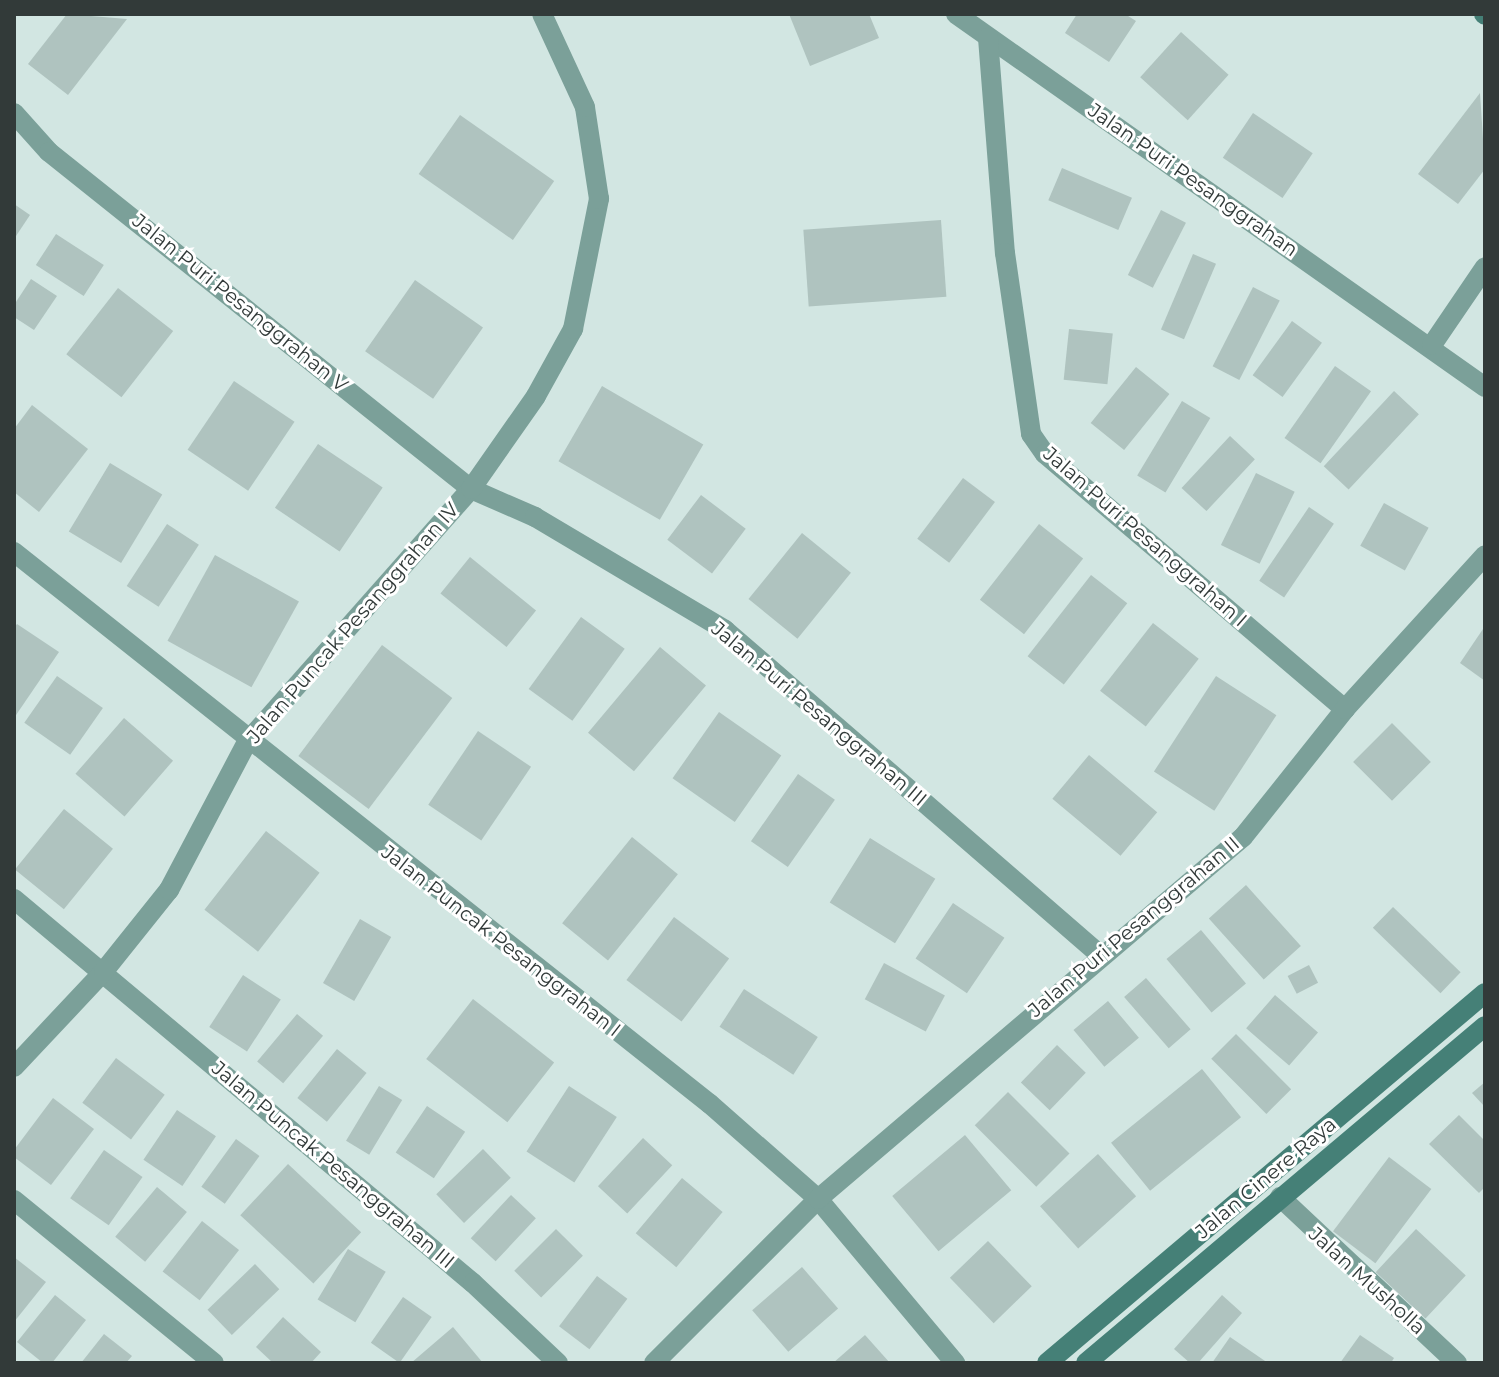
<!DOCTYPE html>
<style>
body{margin:0}
#map{position:relative;width:1499px;height:1377px;overflow:hidden;background:#d2e6e2;font-family:Montserrat,sans-serif}
div>[style]{position:absolute}
[style*='--x']{left:calc(var(--x)*1px);top:calc(var(--y)*1px);width:calc(var(--w)*1px);rotate:calc(var(--a)*1deg)}
.building>*{inset:0;background:#afc3bf;transform-origin:0 0}
.street>*{height:20px;margin:-10px;padding:0 10px;transform-origin:10px;border-radius:10px;background:#7ba099}
.secondary>*{height:20px;margin:-10px;padding:0 10px;transform-origin:10px;border-radius:10px;background:#458077}
span{translate:-50% -50%;white-space:nowrap;text-align:center;line-height:1.15;-webkit-text-stroke:6px #fff;paint-order:stroke}
.street-label{font-size:20px;color:#323a39}
.frame{position:absolute;inset:0;border:16px solid #323a39;pointer-events:none}
</style>
<div id="map">
<div class="building">
<div style="clip-path:polygon(67px 14px,127px 19px,68px 95px,28px 64px)"></div>
<div style="clip-path:polygon(789px 14px,869px 14px,879px 38px,810px 66px)"></div>
<div style="clip-path:polygon(1077px 14px,1125px 14px,1136px 21px,1109px 62px,1065px 33px)"></div>
<div style="left:1181px;top:32px;width:64px;height:61px;rotate:42deg"></div>
<div style="clip-path:polygon(1480px 93px,1485px 169px,1458px 204px,1418px 174px)"></div>
<div style="left:1253px;top:113px;width:72px;height:54px;rotate:34deg"></div>
<div style="left:460px;top:115px;width:115px;height:72px;rotate:35deg"></div>
<div style="left:1062px;top:168px;width:76px;height:35px;rotate:23deg"></div>
<div style="clip-path:polygon(14px 204px,30px 215px,14px 239px)"></div>
<div style="left:1161px;top:210px;width:28px;height:73px;rotate:27deg"></div>
<div style="left:941px;top:220px;width:77px;height:138px;rotate:86deg"></div>
<div style="left:56px;top:234px;width:57px;height:37px;rotate:33deg"></div>
<div style="left:1193px;top:254px;width:25px;height:82px;rotate:23deg"></div>
<div style="clip-path:polygon(31px 279px,57px 296px,34px 330px,14px 317px,14px 305px)"></div>
<div style="left:415px;top:280px;width:83px;height:87px;rotate:35deg"></div>
<div style="left:1253px;top:287px;width:30px;height:89px;rotate:27deg"></div>
<div style="left:118px;top:288px;width:70px;height:84px;rotate:38deg"></div>
<div style="left:1292px;top:321px;width:37px;height:67px;rotate:36deg"></div>
<div style="left:1069px;top:329px;width:44px;height:51px;rotate:6deg"></div>
<div style="left:1335px;top:366px;width:44px;height:88px;rotate:35deg"></div>
<div style="left:1136px;top:367px;width:43px;height:72px;rotate:39deg"></div>
<div style="left:234px;top:381px;width:73px;height:83px;rotate:34deg"></div>
<div style="left:602px;top:386px;width:117px;height:87px;rotate:30deg"></div>
<div style="left:1394px;top:391px;width:34px;height:103px;rotate:43deg"></div>
<div style="left:1182px;top:401px;width:33px;height:87px;rotate:31deg"></div>
<div style="clip-path:polygon(32px 405px,88px 449px,39px 512px,14px 492px,14px 429px)"></div>
<div style="left:1230px;top:436px;width:34px;height:71px;rotate:43deg"></div>
<div style="left:318px;top:444px;width:78px;height:77px;rotate:34deg"></div>
<div style="left:110px;top:463px;width:61px;height:80px;rotate:31deg"></div>
<div style="left:1256px;top:473px;width:43px;height:80px;rotate:26deg"></div>
<div style="left:963px;top:478px;width:40px;height:76px;rotate:37deg"></div>
<div style="left:701px;top:495px;width:56px;height:56px;rotate:37deg"></div>
<div style="left:1384px;top:503px;width:51px;height:49px;rotate:29deg"></div>
<div style="left:1309px;top:507px;width:30px;height:89px;rotate:34deg"></div>
<div style="left:167px;top:524px;width:38px;height:74px;rotate:33deg"></div>
<div style="left:1039px;top:524px;width:56px;height:96px;rotate:38deg"></div>
<div style="left:802px;top:533px;width:63px;height:85px;rotate:39deg"></div>
<div style="left:215px;top:555px;width:96px;height:98px;rotate:29deg"></div>
<div style="left:470px;top:557px;width:85px;height:47px;rotate:39deg"></div>
<div style="left:1091px;top:575px;width:46px;height:103px;rotate:38deg"></div>
<div style="left:581px;top:617px;width:54px;height:89px;rotate:36deg"></div>
<div style="left:1153px;top:623px;width:58px;height:86px;rotate:38deg"></div>
<div style="clip-path:polygon(17px 624px,59px 652px,14px 718px,14px 628px)"></div>
<div style="clip-path:polygon(1485px 626px,1485px 681px,1460px 663px)"></div>
<div style="left:382px;top:645px;width:88px;height:139px;rotate:37deg"></div>
<div style="left:660px;top:647px;width:60px;height:112px;rotate:40deg"></div>
<div style="left:57px;top:676px;width:56px;height:57px;rotate:35deg"></div>
<div style="left:1216px;top:676px;width:72px;height:114px;rotate:33deg"></div>
<div style="left:719px;top:712px;width:76px;height:81px;rotate:35deg"></div>
<div style="left:124px;top:718px;width:65px;height:74px;rotate:41deg"></div>
<div style="left:1392px;top:723px;width:55px;height:55px;rotate:45deg"></div>
<div style="left:478px;top:731px;width:64px;height:89px;rotate:34deg"></div>
<div style="left:1089px;top:755px;width:89px;height:57px;rotate:40deg"></div>
<div style="left:798px;top:774px;width:45px;height:82px;rotate:35deg"></div>
<div style="left:64px;top:809px;width:63px;height:78px;rotate:39deg"></div>
<div style="left:266px;top:831px;width:68px;height:100px;rotate:38deg"></div>
<div style="left:632px;top:837px;width:59px;height:111px;rotate:39deg"></div>
<div style="left:870px;top:838px;width:77px;height:76px;rotate:32deg"></div>
<div style="left:1246px;top:885px;width:82px;height:50px;rotate:48deg"></div>
<div style="left:953px;top:903px;width:62px;height:67px;rotate:34deg"></div>
<div style="left:1393px;top:907px;width:94px;height:29px;rotate:44deg"></div>
<div style="left:674px;top:917px;width:69px;height:79px;rotate:37deg"></div>
<div style="left:360px;top:919px;width:36px;height:74px;rotate:30deg"></div>
<div style="left:1201px;top:930px;width:70px;height:45px;rotate:50deg"></div>
<div style="left:884px;top:963px;width:69px;height:41px;rotate:28deg"></div>
<div style="left:1309px;top:965px;width:20px;height:24px;rotate:63deg"></div>
<div style="left:243px;top:975px;width:45px;height:62px;rotate:33deg"></div>
<div style="left:1146px;top:978px;width:68px;height:29px;rotate:49deg"></div>
<div style="left:744px;top:989px;width:88px;height:45px;rotate:33deg"></div>
<div style="left:1275px;top:995px;width:57px;height:44px;rotate:41deg"></div>
<div style="left:473px;top:999px;width:103px;height:76px;rotate:38deg"></div>
<div style="left:1108px;top:1001px;width:48px;height:45px;rotate:50deg"></div>
<div style="left:297px;top:1014px;width:34px;height:62px;rotate:40deg"></div>
<div style="left:1236px;top:1034px;width:78px;height:35px;rotate:45deg"></div>
<div style="left:1057px;top:1045px;width:40px;height:52px;rotate:44deg"></div>
<div style="left:337px;top:1049px;width:38px;height:63px;rotate:39deg"></div>
<div style="left:116px;top:1058px;width:61px;height:56px;rotate:37deg"></div>
<div style="left:1202px;top:1069px;width:62px;height:117px;rotate:51deg"></div>
<div style="clip-path:polygon(1485px 1082px,1485px 1107px,1472px 1093px)"></div>
<div style="left:379px;top:1086px;width:27px;height:64px;rotate:31deg"></div>
<div style="left:569px;top:1086px;width:57px;height:78px;rotate:33deg"></div>
<div style="left:1008px;top:1092px;width:87px;height:47px;rotate:45deg"></div>
<div style="clip-path:polygon(53px 1098px,94px 1129px,51px 1185px,14px 1157px,14px 1150px)"></div>
<div style="left:427px;top:1106px;width:46px;height:56px;rotate:34deg"></div>
<div style="left:177px;top:1110px;width:47px;height:60px;rotate:34deg"></div>
<div style="clip-path:polygon(1459px 1115px,1485px 1141px,1485px 1187px,1479px 1193px,1429px 1144px)"></div>
<div style="left:965px;top:1135px;width:72px;height:95px;rotate:50deg"></div>
<div style="left:643px;top:1138px;width:40px;height:66px;rotate:43deg"></div>
<div style="left:236px;top:1139px;width:29px;height:59px;rotate:36deg"></div>
<div style="left:483px;top:1149px;width:40px;height:65px;rotate:46deg"></div>
<div style="left:104px;top:1150px;width:47px;height:59px;rotate:35deg"></div>
<div style="left:1098px;top:1154px;width:57px;height:78px;rotate:48deg"></div>
<div style="left:1389px;top:1157px;width:53px;height:93px;rotate:37deg"></div>
<div style="left:288px;top:1164px;width:100px;height:70px;rotate:43deg"></div>
<div style="left:682px;top:1178px;width:53px;height:72px;rotate:40deg"></div>
<div style="left:157px;top:1187px;width:39px;height:65px;rotate:40deg"></div>
<div style="left:511px;top:1195px;width:34px;height:59px;rotate:43deg"></div>
<div style="left:202px;top:1221px;width:47px;height:64px;rotate:38deg"></div>
<div style="left:556px;top:1229px;width:38px;height:59px;rotate:45deg"></div>
<div style="left:1416px;top:1229px;width:68px;height:59px;rotate:43deg"></div>
<div style="left:988px;top:1241px;width:63px;height:53px;rotate:46deg"></div>
<div style="left:348px;top:1249px;width:44px;height:59px;rotate:31deg"></div>
<div style="clip-path:polygon(14px 1257px,46px 1282px,14px 1322px)"></div>
<div style="left:255px;top:1264px;width:35px;height:66px;rotate:46deg"></div>
<div style="left:802px;top:1267px;width:55px;height:66px;rotate:49deg"></div>
<div style="left:597px;top:1276px;width:38px;height:63px;rotate:37deg"></div>
<div style="clip-path:polygon(55px 1295px,86px 1320px,52px 1363px,43px 1363px,17px 1342px)"></div>
<div style="clip-path:polygon(1222px 1295px,1242px 1313px,1198px 1363px,1190px 1363px,1174px 1349px)"></div>
<div style="left:403px;top:1297px;width:35px;height:56px;rotate:35deg"></div>
<div style="clip-path:polygon(283px 1317px,321px 1352px,311px 1363px,273px 1363px,256px 1347px)"></div>
<div style="clip-path:polygon(453px 1327px,483px 1363px,411px 1363px)"></div>
<div style="clip-path:polygon(104px 1334px,132px 1356px,126px 1363px,81px 1363px)"></div>
<div style="clip-path:polygon(865px 1335px,890px 1363px,833px 1363px)"></div>
<div style="clip-path:polygon(1360px 1335px,1394px 1358px,1391px 1363px,1340px 1363px)"></div>
<div style="clip-path:polygon(1230px 1337px,1268px 1363px,1212px 1363px)"></div>
</div>
<div class="street">
<div style="--x:956;--y:14;--w:647;--a:35.19"></div>
<div style="--x:988;--y:38;--w:216;--a:85.5"></div>
<div style="--x:1005;--y:253;--w:183;--a:81.8"></div>
<div style="--x:1031;--y:434;--w:24;--a:55"></div>
<div style="--x:1045;--y:454;--w:394;--a:40.4"></div>
<div style="--x:14;--y:113;--w:52;--a:48.1"></div>
<div style="--x:49;--y:152;--w:540;--a:38.61"></div>
<div style="--x:471;--y:489;--w:70;--a:23.6"></div>
<div style="--x:535;--y:517;--w:221;--a:30.7"></div>
<div style="--x:725;--y:630;--w:495;--a:40.9"></div>
<div style="--x:1432;--y:345;--w:94;--a:-55.8"></div>
<div style="--x:14;--y:552;--w:888;--a:38.42"></div>
<div style="--x:710;--y:1104;--w:144;--a:41.3"></div>
<div style="--x:818;--y:1199;--w:214;--a:50.1"></div>
<div style="--x:14;--y:899;--w:598;--a:39.92"></div>
<div style="--x:473;--y:1283;--w:117;--a:43.3"></div>
<div style="--x:14;--y:1067;--w:132;--a:-46.8"></div>
<div style="--x:104;--y:971;--w:104;--a:-51.3"></div>
<div style="--x:169;--y:890;--w:167;--a:-62.2"></div>
<div style="--x:247;--y:742;--w:338;--a:-48.5"></div>
<div style="--x:471;--y:489;--w:113;--a:-55"></div>
<div style="--x:536;--y:396;--w:77;--a:-61.1"></div>
<div style="--x:573;--y:329;--w:133;--a:-78.7"></div>
<div style="--x:599;--y:199;--w:93;--a:-98.7"></div>
<div style="--x:585;--y:107;--w:102;--a:-114.8"></div>
<div style="--x:1280;--y:1197;--w:243;--a:43.2"></div>
<div style="--x:14;--y:1200;--w:258;--a:39.2"></div>
<div style="--x:654;--y:1363;--w:232;--a:-45"></div>
<div style="--x:818;--y:1199;--w:558;--a:-40.42"></div>
<div style="--x:1243;--y:837;--w:164;--a:-51.4"></div>
<div style="--x:1345;--y:709;--w:208;--a:-47.7"></div>
</div>
<div class="secondary">
<div style="--x:1484;--y:14;--w:1;--a:45"></div>
<div style="--x:1047;--y:1363;--w:573;--a:-40.19"></div>
<div style="--x:1086;--y:1363;--w:522;--a:-40.18"></div>
</div>
<div class="street-label">
<span style="left:1193px;top:180px;rotate:35deg">Jalan Puri Pesanggrahan</span>
<span style="left:240px;top:303px;rotate:39deg">Jalan Puri Pesanggrahan V</span>
<span style="left:1145px;top:537px;rotate:41deg">Jalan Puri Pesanggrahan I</span>
<span style="left:353px;top:623px;rotate:-49deg">Jalan Puncak Pesanggrahan IV</span>
<span style="left:819px;top:714px;rotate:40deg">Jalan Puri Pesanggrahan III</span>
<span style="left:1134px;top:927px;rotate:-40deg">Jalan Puri Pesanggrahan II</span>
<span style="left:501px;top:941px;rotate:38deg">Jalan Puncak Pesanggrahan I</span>
<span style="left:333px;top:1165px;rotate:40deg">Jalan Puncak Pesanggrahan III</span>
<span style="left:1266px;top:1178px;rotate:-40deg">Jalan Cinere Raya</span>
<span style="left:1367px;top:1281px;rotate:42deg">Jalan Musholla</span>
</div>
<div class="frame"></div>
</div>
